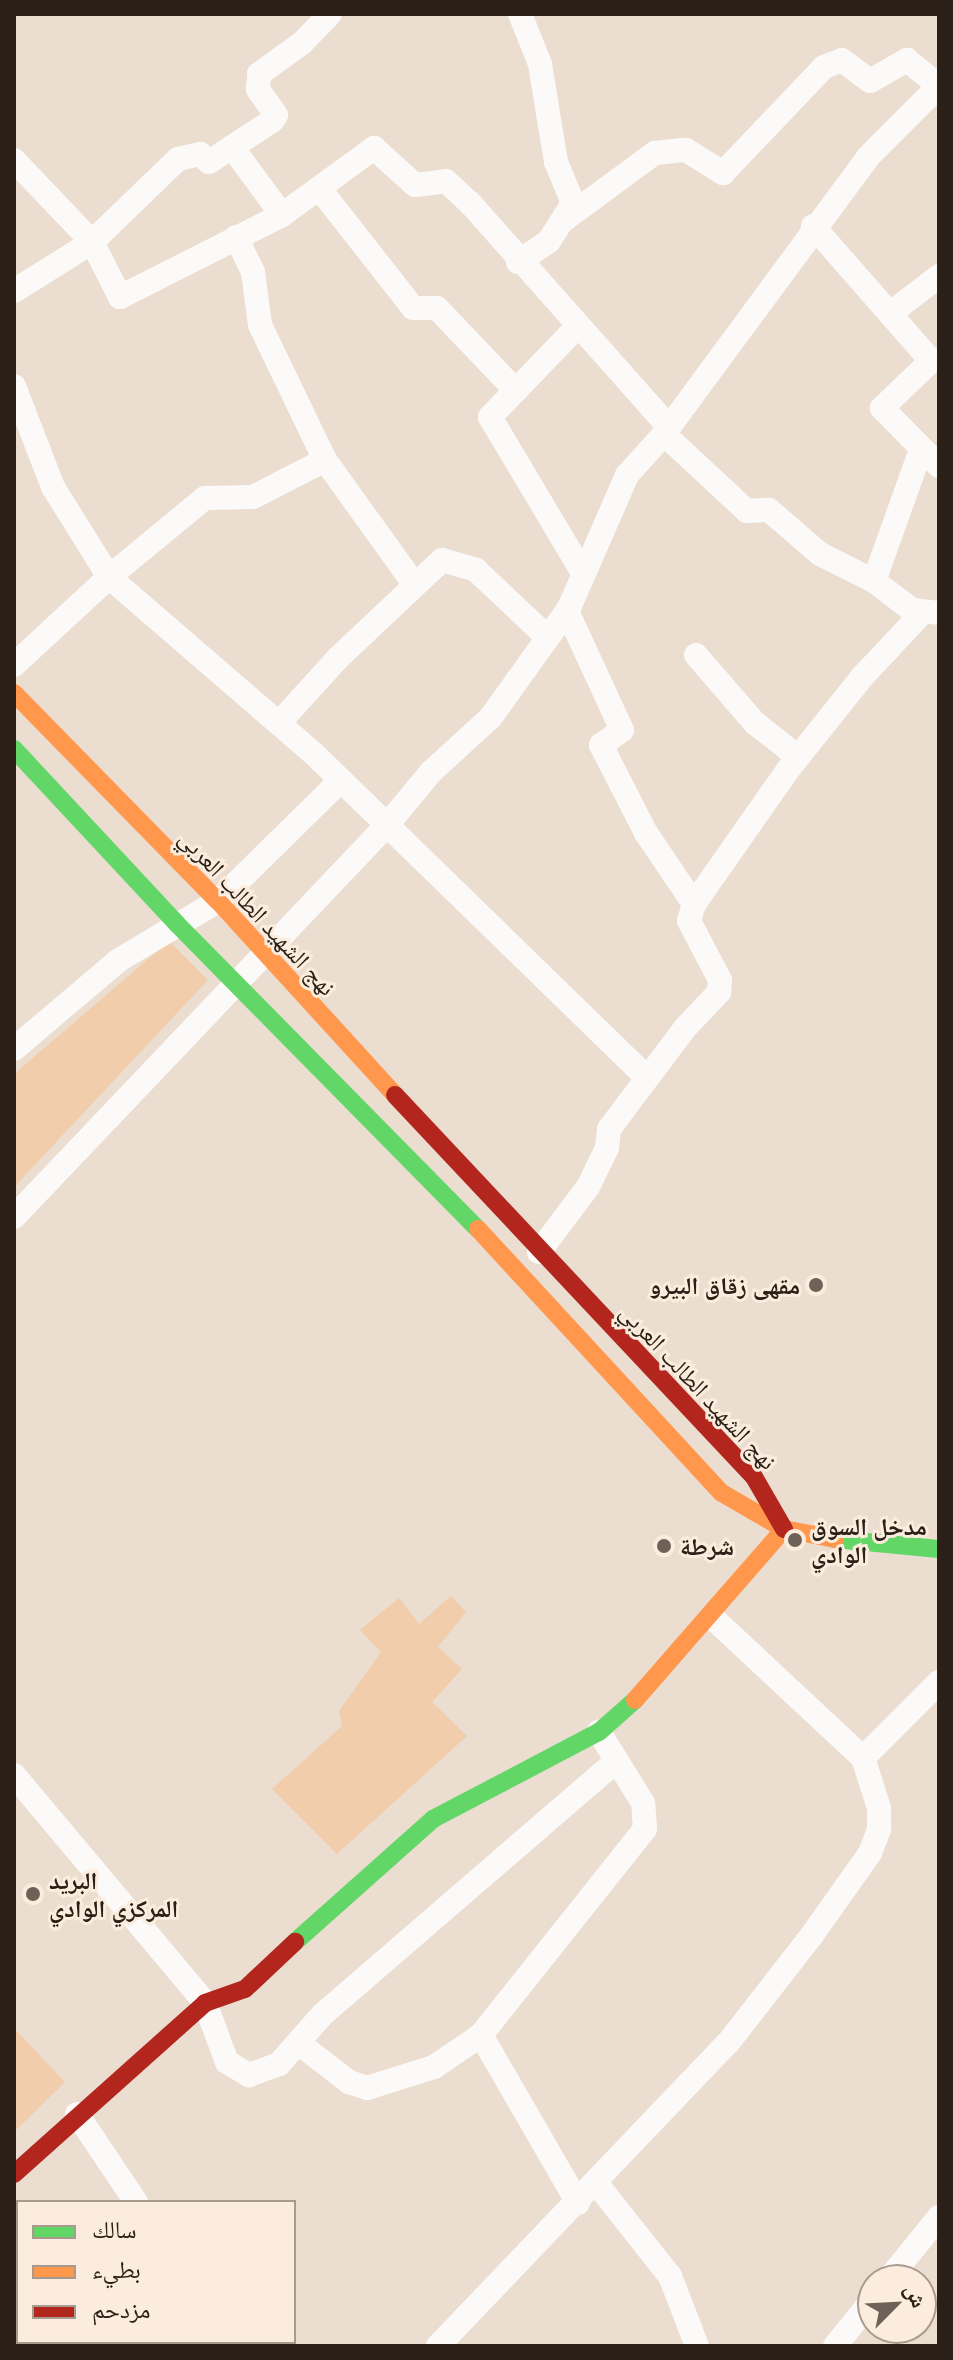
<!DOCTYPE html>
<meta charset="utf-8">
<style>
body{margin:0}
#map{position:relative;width:953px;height:2360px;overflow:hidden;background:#ebddd0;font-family:"Noto Sans","Noto Naskh Arabic",sans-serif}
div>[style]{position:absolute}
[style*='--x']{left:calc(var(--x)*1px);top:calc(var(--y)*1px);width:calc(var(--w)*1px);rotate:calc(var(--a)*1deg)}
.green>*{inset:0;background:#f2cdab}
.street>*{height:24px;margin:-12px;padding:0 12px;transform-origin:12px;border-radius:12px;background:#fcfaf8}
.fast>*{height:18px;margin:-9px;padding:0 9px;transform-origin:9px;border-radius:9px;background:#63d668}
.slow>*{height:18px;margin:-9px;padding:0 9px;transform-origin:9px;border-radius:9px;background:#ff974d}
.jam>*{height:18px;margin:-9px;padding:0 9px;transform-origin:9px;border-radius:9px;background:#b3261e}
.dots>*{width:22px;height:22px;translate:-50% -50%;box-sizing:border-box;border:4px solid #fcecdd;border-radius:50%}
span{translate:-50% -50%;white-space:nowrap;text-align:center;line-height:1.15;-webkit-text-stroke:6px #fcecdd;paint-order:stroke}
.street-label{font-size:24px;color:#2a2017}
.poi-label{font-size:24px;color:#2a2017;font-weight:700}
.right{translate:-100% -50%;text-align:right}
.left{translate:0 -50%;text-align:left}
.frame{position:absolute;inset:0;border:16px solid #2a2017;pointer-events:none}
.legend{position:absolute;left:16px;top:2200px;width:280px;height:144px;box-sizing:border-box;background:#fcecdd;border:2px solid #a89a8e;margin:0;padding:10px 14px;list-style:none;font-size:24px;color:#2a2017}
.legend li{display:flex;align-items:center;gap:16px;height:40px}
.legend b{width:40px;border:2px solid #a89a8e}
.north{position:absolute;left:857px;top:2264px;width:80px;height:80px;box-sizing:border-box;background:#fcecdd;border:2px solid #a89a8e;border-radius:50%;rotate:66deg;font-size:22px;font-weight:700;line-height:32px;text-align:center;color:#2a2017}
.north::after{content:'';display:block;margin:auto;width:28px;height:36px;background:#6e6258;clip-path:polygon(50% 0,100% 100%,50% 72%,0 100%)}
</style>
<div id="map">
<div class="green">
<div style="clip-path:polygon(169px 941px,208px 980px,14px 1187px,14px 1074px)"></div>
<div style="clip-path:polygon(451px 1596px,466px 1612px,438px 1647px,462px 1669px,432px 1702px,467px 1736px,337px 1854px,272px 1789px,342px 1726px,339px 1711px,381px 1652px,360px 1630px,399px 1598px,419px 1624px)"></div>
<div style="clip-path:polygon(14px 2028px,65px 2082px,14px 2132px)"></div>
</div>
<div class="street">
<div style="--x:232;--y:147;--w:84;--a:53.7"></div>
<div style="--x:14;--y:160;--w:113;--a:46.4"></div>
<div style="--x:92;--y:242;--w:62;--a:63"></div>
<div style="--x:120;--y:297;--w:182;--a:-26.8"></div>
<div style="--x:282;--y:215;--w:114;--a:-36.1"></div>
<div style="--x:374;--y:148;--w:55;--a:42.1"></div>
<div style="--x:415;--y:185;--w:31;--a:-7"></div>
<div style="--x:446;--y:181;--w:33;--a:43"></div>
<div style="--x:470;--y:203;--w:300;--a:48.4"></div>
<div style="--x:319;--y:188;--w:152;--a:51.9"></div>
<div style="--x:413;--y:308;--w:24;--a:0"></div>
<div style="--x:437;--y:308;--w:113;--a:46.4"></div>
<div style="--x:565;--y:219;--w:112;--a:-36.3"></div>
<div style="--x:655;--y:153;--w:31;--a:-6"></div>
<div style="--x:686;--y:150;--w:44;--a:31.9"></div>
<div style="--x:723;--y:173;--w:146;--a:-46.4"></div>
<div style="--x:824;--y:67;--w:19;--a:-21"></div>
<div style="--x:842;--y:60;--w:35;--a:37"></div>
<div style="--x:870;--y:81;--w:43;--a:-29.6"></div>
<div style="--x:907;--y:60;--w:41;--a:39.1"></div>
<div style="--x:813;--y:226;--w:179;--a:48.8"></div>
<div style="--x:931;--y:361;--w:68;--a:136.2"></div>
<div style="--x:882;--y:408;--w:81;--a:45.5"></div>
<div style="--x:236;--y:237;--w:39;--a:64"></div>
<div style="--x:253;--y:272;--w:53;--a:82.5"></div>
<div style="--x:260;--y:325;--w:150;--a:64.3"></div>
<div style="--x:325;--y:460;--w:153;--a:54.3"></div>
<div style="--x:518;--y:262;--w:37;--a:-34"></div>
<div style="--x:549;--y:241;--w:45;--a:-57.7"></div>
<div style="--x:573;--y:203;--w:44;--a:-112.5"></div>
<div style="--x:556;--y:162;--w:99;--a:-99.3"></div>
<div style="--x:540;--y:64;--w:54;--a:-111.8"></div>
<div style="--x:14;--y:291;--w:92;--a:-32.1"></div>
<div style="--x:92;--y:242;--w:120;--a:-44"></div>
<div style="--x:178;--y:159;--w:23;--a:-13"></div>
<div style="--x:200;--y:154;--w:12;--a:42"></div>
<div style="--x:209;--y:162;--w:75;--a:-33.1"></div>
<div style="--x:272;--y:121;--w:7;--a:-56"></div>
<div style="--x:276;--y:115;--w:32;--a:-125"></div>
<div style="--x:258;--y:89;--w:15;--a:-86"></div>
<div style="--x:259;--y:74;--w:53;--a:-35.8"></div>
<div style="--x:302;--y:43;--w:40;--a:-46"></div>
<div style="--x:891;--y:313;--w:61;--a:-37.6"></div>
<div style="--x:576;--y:328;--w:124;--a:134"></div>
<div style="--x:490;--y:417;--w:182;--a:59.2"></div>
<div style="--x:14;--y:386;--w:108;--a:68.9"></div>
<div style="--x:53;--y:487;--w:106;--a:58.1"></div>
<div style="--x:109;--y:577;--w:269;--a:40.8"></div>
<div style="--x:313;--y:753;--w:466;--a:44.2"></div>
<div style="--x:664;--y:434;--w:113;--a:42.9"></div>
<div style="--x:747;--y:511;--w:22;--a:-3"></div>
<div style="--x:769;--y:510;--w:67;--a:40.8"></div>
<div style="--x:820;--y:554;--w:60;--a:26.6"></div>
<div style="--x:874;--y:581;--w:48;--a:37.3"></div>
<div style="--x:912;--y:610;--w:27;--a:6"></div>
<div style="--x:874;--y:581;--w:139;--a:-70.3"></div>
<div style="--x:567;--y:611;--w:131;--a:65.2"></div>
<div style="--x:622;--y:730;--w:26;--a:144"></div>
<div style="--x:601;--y:745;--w:99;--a:62.9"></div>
<div style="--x:646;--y:833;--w:86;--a:55.9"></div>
<div style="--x:696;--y:655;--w:90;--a:49.1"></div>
<div style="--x:755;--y:723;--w:55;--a:38.3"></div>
<div style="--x:14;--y:665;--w:129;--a:-42.8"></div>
<div style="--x:109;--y:577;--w:124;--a:-39.5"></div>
<div style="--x:205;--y:498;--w:48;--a:-1.2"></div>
<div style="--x:253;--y:497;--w:81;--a:-27.2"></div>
<div style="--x:280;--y:722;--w:86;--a:-47.8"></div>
<div style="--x:338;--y:658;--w:143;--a:-43.3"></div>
<div style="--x:442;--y:560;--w:35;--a:16"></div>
<div style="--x:476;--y:570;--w:98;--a:43.3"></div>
<div style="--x:14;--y:1049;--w:138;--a:-40.3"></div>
<div style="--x:119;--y:960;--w:115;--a:-30.8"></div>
<div style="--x:218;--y:901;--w:171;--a:-44.5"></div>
<div style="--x:14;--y:1217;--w:541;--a:-46.42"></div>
<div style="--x:387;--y:825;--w:69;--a:-50.3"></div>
<div style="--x:431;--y:772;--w:81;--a:-42.5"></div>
<div style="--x:491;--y:717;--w:134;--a:-54.4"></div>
<div style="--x:569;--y:608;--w:145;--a:-66.4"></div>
<div style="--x:627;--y:475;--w:55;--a:-47.9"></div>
<div style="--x:664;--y:434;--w:344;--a:-53.6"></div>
<div style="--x:868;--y:157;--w:100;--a:-45"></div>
<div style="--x:539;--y:1252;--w:81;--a:-53"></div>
<div style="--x:588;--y:1187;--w:43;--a:-64"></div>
<div style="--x:607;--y:1148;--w:19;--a:-84"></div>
<div style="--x:609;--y:1129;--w:126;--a:-53"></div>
<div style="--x:685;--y:1028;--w:50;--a:-46.6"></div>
<div style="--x:719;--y:992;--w:12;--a:-85"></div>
<div style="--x:720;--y:980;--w:67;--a:-117.7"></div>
<div style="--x:689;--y:921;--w:18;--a:-74"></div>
<div style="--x:694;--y:904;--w:162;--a:-55"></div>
<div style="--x:787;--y:771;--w:120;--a:-51.4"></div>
<div style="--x:862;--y:677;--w:88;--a:-46.8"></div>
<div style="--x:863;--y:1758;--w:107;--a:-45"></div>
<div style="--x:14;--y:1775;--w:297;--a:50"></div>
<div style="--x:205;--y:2003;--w:63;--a:69.6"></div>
<div style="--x:227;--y:2062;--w:26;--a:31"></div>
<div style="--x:249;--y:2075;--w:32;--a:-20"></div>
<div style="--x:279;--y:2064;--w:65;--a:-48.7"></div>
<div style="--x:322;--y:2015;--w:387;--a:-40.8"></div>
<div style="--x:481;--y:2035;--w:194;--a:60"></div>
<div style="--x:301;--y:2045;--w:61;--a:37.6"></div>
<div style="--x:349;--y:2082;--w:19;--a:18"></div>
<div style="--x:367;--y:2088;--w:70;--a:-17.4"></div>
<div style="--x:434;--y:2067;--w:57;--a:-34.2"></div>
<div style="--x:481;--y:2035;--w:263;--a:-51.5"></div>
<div style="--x:645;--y:1829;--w:26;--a:-94"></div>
<div style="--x:643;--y:1803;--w:84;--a:-121.8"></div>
<div style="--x:77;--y:2114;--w:106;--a:56.2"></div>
<div style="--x:597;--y:2184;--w:117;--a:51.6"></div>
<div style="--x:670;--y:2276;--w:75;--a:68.9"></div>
<div style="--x:888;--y:2280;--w:81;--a:-51"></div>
<div style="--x:14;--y:2293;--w:8;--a:60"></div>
<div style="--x:41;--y:2342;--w:4;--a:63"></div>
<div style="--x:136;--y:2346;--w:8;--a:-30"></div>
<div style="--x:438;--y:2346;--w:419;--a:-46.3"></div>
<div style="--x:728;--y:2043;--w:137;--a:-52.1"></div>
<div style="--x:812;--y:1935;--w:100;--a:-54.7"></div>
<div style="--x:870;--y:1853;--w:26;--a:-69"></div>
<div style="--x:879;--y:1829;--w:21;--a:-90"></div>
<div style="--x:879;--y:1808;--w:52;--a:-107.7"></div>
<div style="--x:863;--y:1758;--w:205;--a:-137"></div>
<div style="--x:835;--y:2346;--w:60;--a:-51"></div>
</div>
<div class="fast">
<div style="--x:14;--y:749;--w:239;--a:47"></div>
<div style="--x:177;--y:924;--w:429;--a:45.4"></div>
<div style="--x:835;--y:1539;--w:104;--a:5.5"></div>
<div style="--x:295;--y:1942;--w:185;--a:-41.7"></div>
<div style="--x:433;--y:1819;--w:187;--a:-27.7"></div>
<div style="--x:599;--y:1732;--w:48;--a:-41.6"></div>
</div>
<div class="slow">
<div style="--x:14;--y:693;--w:291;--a:45.6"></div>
<div style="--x:218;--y:901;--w:263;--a:47.6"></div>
<div style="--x:478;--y:1229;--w:359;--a:47.3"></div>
<div style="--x:722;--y:1493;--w:72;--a:30.1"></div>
<div style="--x:784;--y:1529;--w:52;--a:11.1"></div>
<div style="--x:635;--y:1700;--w:227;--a:-48.9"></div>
</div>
<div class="jam">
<div style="--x:395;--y:1095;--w:524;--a:46.78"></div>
<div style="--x:754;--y:1477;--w:60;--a:60"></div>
<div style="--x:14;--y:2174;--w:256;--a:-41.8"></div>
<div style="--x:205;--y:2003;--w:42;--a:-19.3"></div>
<div style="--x:245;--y:1989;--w:69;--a:-43.2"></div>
</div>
<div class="dots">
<div style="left:816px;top:1285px;background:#6e6258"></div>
<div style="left:795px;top:1540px;background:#6e6258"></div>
<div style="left:664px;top:1546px;background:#6e6258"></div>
<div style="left:33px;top:1894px;background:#6e6258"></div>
</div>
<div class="street-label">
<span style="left:258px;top:912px;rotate:47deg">نهج الشهيد الطالب العربي</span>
<span style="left:699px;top:1386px;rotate:47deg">نهج الشهيد الطالب العربي</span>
</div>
<div class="poi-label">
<span class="right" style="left:800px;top:1285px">مقهى زقاق البيرو</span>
<span class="left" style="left:811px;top:1540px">مدخل السوق<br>الوادي</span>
<span class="left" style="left:680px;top:1546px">شرطة</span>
<span class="left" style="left:49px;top:1894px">البريد<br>المركزي الوادي</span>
</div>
<div class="frame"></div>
<ul class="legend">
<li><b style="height:10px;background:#63d668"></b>سالك</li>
<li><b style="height:10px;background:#ff974d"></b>بطيء</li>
<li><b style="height:10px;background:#b3261e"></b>مزدحم</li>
</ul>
<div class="north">ش</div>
</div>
